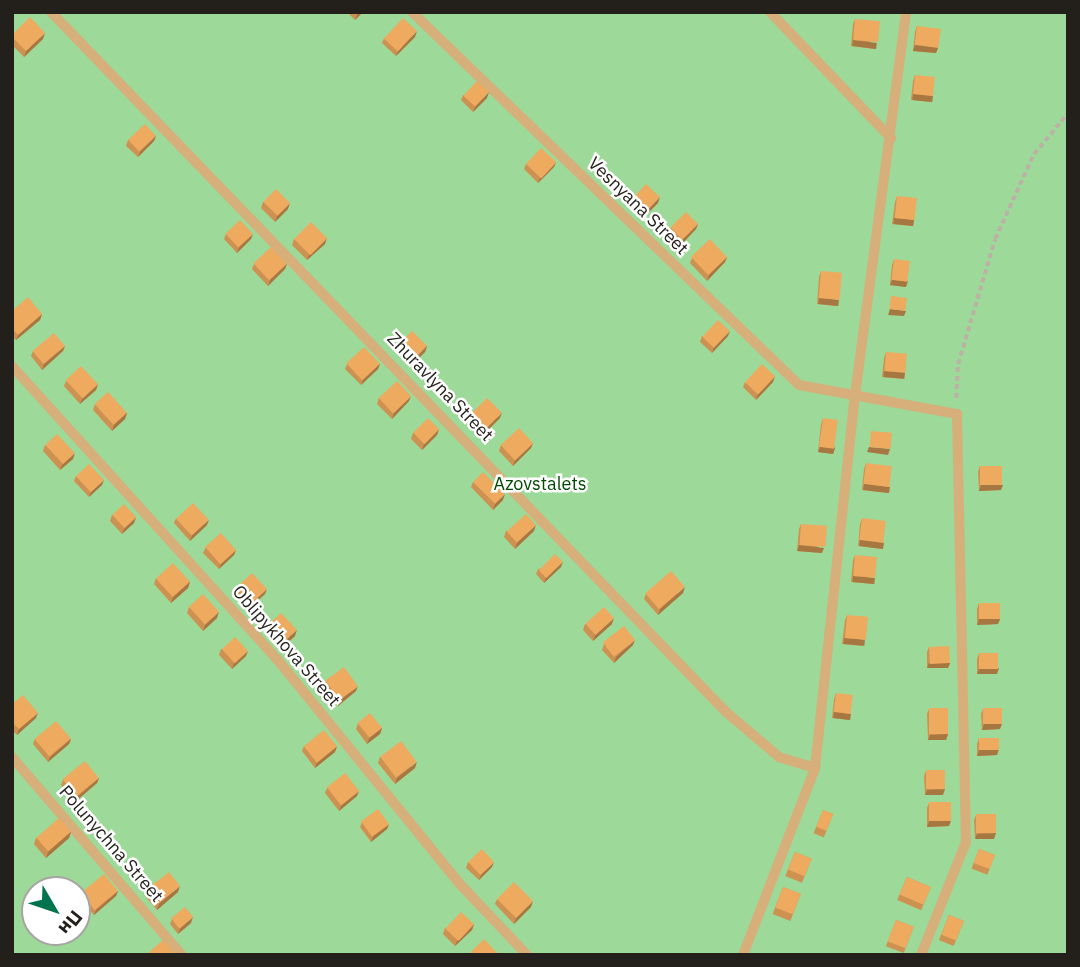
<!DOCTYPE html>
<meta charset="utf-8">
<style>
body{margin:0}
#map{position:relative;width:1080px;height:967px;overflow:hidden;background:#fef1e4;font-family:"IBM Plex Sans",sans-serif}
div>[style]{position:absolute}
[style*='--x']{left:calc(var(--x)*1px);top:calc(var(--y)*1px);width:calc(var(--w)*1px);rotate:calc(var(--a)*1deg)}
.green>*{inset:0;background:#9dd998}
.path>*{height:3.5px;margin-top:-1.75px;transform-origin:0;background:repeating-linear-gradient(90deg,#bbb1a7 0 5px,transparent 0 8.5px)}
.lane>*{height:10px;margin:-5px;padding:0 5px;transform-origin:5px;border-radius:5px;background:#d6af7b}
.wall>*{inset:0;background:#cd9252;transform-origin:0 0}
.shaded-wall>*{inset:0;background:#a77742;transform-origin:0 0}
.building>*{inset:0;background:#eeaa5f;transform-origin:0 0}
span{translate:-50% -50%;white-space:nowrap;text-align:center;line-height:1.15;-webkit-text-stroke:5px #fff;paint-order:stroke}
.street-label{font-size:18px;color:#231f1a}
.park-label{font-size:18px;color:#004b01}
.frame{position:absolute;inset:0;border:14px solid #231f1a;pointer-events:none}
.north{position:absolute;left:21px;top:876px;width:70px;height:70px;box-sizing:border-box;background:#fff;border:2px solid #a7a5a3;border-radius:50%;rotate:129deg;font-size:19px;font-weight:700;line-height:28px;text-align:center;color:#231f1a}
.north::after{content:'';display:block;margin:auto;width:24px;height:32px;background:#00744e;clip-path:polygon(50% 0,100% 100%,50% 72%,0 100%)}
</style>
<div id="map">
<div class="green">
<div style="clip-path:polygon(evenodd,12px 12px,1068px 12px,1068px 955px,12px 955px,12px 12px,35px 890px,77px 890px,77px 932px,35px 932px,35px 890px)"></div>
</div>
<div class="path">
<div style="--x:956;--y:398;--w:34;--a:-87"></div>
<div style="--x:958;--y:364;--w:130;--a:-73.5"></div>
<div style="--x:995;--y:239;--w:94;--a:-65.4"></div>
<div style="--x:1034;--y:154;--w:53;--a:-50.3"></div>
</div>
<div class="lane">
<div style="--x:51;--y:12;--w:972;--a:46.04"></div>
<div style="--x:726;--y:712;--w:70;--a:40.3"></div>
<div style="--x:779;--y:757;--w:38;--a:17"></div>
<div style="--x:412;--y:12;--w:537;--a:43.94"></div>
<div style="--x:799;--y:385;--w:161;--a:10.4"></div>
<div style="--x:957;--y:414;--w:428;--a:88.8"></div>
<div style="--x:966;--y:842;--w:122;--a:111.7"></div>
<div style="--x:770;--y:12;--w:175;--a:46.2"></div>
<div style="--x:12;--y:366;--w:395;--a:47.9"></div>
<div style="--x:277;--y:659;--w:287;--a:50.9"></div>
<div style="--x:458;--y:882;--w:100;--a:46.6"></div>
<div style="--x:12;--y:757;--w:261;--a:49.4"></div>
<div style="--x:743;--y:955;--w:200;--a:-68.9"></div>
<div style="--x:815;--y:768;--w:375;--a:-83.9"></div>
<div style="--x:855;--y:395;--w:386;--a:-82.4"></div>
</div>
<div class="wall">
<div style="clip-path:polygon(347px 12px,363px 12px,355px 20px)"></div>
<div style="clip-path:polygon(855px 19px,875px 49px,851px 46px,853px 24px)"></div>
<div style="clip-path:polygon(917px 26px,938px 48px,936px 53px,913px 51px,915px 32px)"></div>
<div style="clip-path:polygon(12px 35px,43px 39px,24px 57px,12px 45px)"></div>
<div style="clip-path:polygon(415px 37px,396px 56px,382px 43px,384px 38px)"></div>
<div style="clip-path:polygon(915px 75px,933px 96px,931px 102px,911px 100px,913px 81px)"></div>
<div style="clip-path:polygon(463px 95px,487px 98px,473px 112px,461px 100px)"></div>
<div style="clip-path:polygon(156px 136px,154px 141px,138px 157px,126px 146px,128px 140px)"></div>
<div style="clip-path:polygon(556px 162px,554px 167px,538px 183px,524px 169px,526px 164px)"></div>
<div style="clip-path:polygon(897px 196px,914px 220px,912px 226px,892px 224px,895px 202px)"></div>
<div style="clip-path:polygon(633px 198px,658px 203px,644px 217px,631px 204px)"></div>
<div style="clip-path:polygon(263px 202px,288px 209px,275px 222px,261px 208px)"></div>
<div style="clip-path:polygon(698px 224px,696px 229px,681px 245px,669px 233px,671px 228px)"></div>
<div style="clip-path:polygon(226px 234px,251px 239px,237px 253px,224px 239px)"></div>
<div style="clip-path:polygon(294px 239px,325px 244px,307px 260px,292px 245px)"></div>
<div style="clip-path:polygon(727px 257px,725px 262px,707px 281px,690px 263px,692px 258px)"></div>
<div style="clip-path:polygon(894px 259px,906px 287px,890px 285px,892px 265px)"></div>
<div style="clip-path:polygon(254px 264px,287px 264px,285px 269px,268px 286px,252px 269px)"></div>
<div style="clip-path:polygon(821px 271px,837px 306px,817px 304px,819px 277px)"></div>
<div style="clip-path:polygon(12px 311px,42px 314px,40px 320px,16px 340px,12px 336px)"></div>
<div style="clip-path:polygon(702px 336px,728px 336px,712px 353px,700px 342px)"></div>
<div style="clip-path:polygon(65px 346px,63px 351px,42px 370px,31px 356px,33px 351px)"></div>
<div style="clip-path:polygon(398px 346px,427px 346px,425px 352px,411px 366px,396px 351px)"></div>
<div style="clip-path:polygon(886px 352px,905px 373px,903px 379px,882px 377px,884px 358px)"></div>
<div style="clip-path:polygon(347px 364px,380px 364px,378px 369px,361px 385px,345px 369px)"></div>
<div style="clip-path:polygon(66px 381px,98px 384px,96px 390px,80px 404px,64px 386px)"></div>
<div style="clip-path:polygon(745px 382px,773px 382px,756px 400px,743px 387px)"></div>
<div style="clip-path:polygon(379px 398px,409px 401px,392px 419px,377px 404px)"></div>
<div style="clip-path:polygon(95px 404px,127px 413px,125px 419px,112px 431px,93px 410px)"></div>
<div style="clip-path:polygon(469px 416px,500px 418px,481px 437px,467px 422px)"></div>
<div style="clip-path:polygon(823px 418px,835px 448px,833px 454px,818px 452px,821px 424px)"></div>
<div style="clip-path:polygon(439px 429px,437px 435px,422px 450px,411px 439px,413px 433px)"></div>
<div style="clip-path:polygon(533px 443px,531px 448px,513px 466px,499px 451px,501px 445px)"></div>
<div style="clip-path:polygon(45px 445px,73px 459px,60px 470px,43px 451px)"></div>
<div style="clip-path:polygon(866px 463px,890px 487px,888px 493px,862px 490px,864px 469px)"></div>
<div style="clip-path:polygon(980px 466px,1001px 490px,979px 491px,978px 472px)"></div>
<div style="clip-path:polygon(76px 476px,102px 485px,89px 497px,74px 481px)"></div>
<div style="clip-path:polygon(473px 482px,503px 500px,493px 510px,471px 487px)"></div>
<div style="clip-path:polygon(112px 515px,136px 517px,134px 523px,122px 534px,110px 521px)"></div>
<div style="clip-path:polygon(176px 518px,207px 525px,190px 541px,174px 523px)"></div>
<div style="clip-path:polygon(862px 518px,884px 543px,882px 549px,858px 546px,860px 524px)"></div>
<div style="clip-path:polygon(801px 524px,822px 553px,797px 551px,799px 529px)"></div>
<div style="clip-path:polygon(506px 531px,534px 531px,515px 549px,504px 537px)"></div>
<div style="clip-path:polygon(206px 547px,236px 550px,234px 555px,219px 569px,203px 553px)"></div>
<div style="clip-path:polygon(855px 555px,873px 584px,851px 582px,853px 560px)"></div>
<div style="clip-path:polygon(561px 567px,544px 583px,536px 574px,538px 569px)"></div>
<div style="clip-path:polygon(156px 578px,190px 582px,188px 588px,171px 603px,154px 584px)"></div>
<div style="clip-path:polygon(237px 587px,265px 594px,249px 608px,235px 593px)"></div>
<div style="clip-path:polygon(683px 593px,658px 615px,644px 599px,646px 594px)"></div>
<div style="clip-path:polygon(979px 603px,1000px 619px,998px 624px,977px 625px,977px 609px)"></div>
<div style="clip-path:polygon(189px 607px,217px 618px,203px 631px,187px 613px)"></div>
<div style="clip-path:polygon(847px 615px,863px 646px,842px 644px,845px 620px)"></div>
<div style="clip-path:polygon(269px 624px,295px 636px,283px 647px,267px 629px)"></div>
<div style="clip-path:polygon(585px 624px,612px 624px,593px 641px,583px 630px)"></div>
<div style="clip-path:polygon(604px 644px,633px 645px,614px 663px,602px 650px)"></div>
<div style="clip-path:polygon(929px 647px,950px 663px,948px 668px,927px 668px,927px 652px)"></div>
<div style="clip-path:polygon(221px 649px,246px 656px,232px 669px,219px 655px)"></div>
<div style="clip-path:polygon(979px 653px,997px 674px,977px 674px,977px 659px)"></div>
<div style="clip-path:polygon(326px 681px,356px 691px,338px 706px,324px 687px)"></div>
<div style="clip-path:polygon(836px 693px,851px 714px,849px 720px,832px 718px,834px 699px)"></div>
<div style="clip-path:polygon(12px 704px,36px 718px,17px 735px,12px 730px)"></div>
<div style="clip-path:polygon(929px 709px,948px 734px,946px 740px,928px 740px,927px 714px)"></div>
<div style="clip-path:polygon(983px 709px,1000px 729px,982px 730px,981px 714px)"></div>
<div style="clip-path:polygon(358px 723px,382px 728px,380px 734px,367px 744px,356px 729px)"></div>
<div style="clip-path:polygon(979px 738px,999px 749px,997px 755px,977px 756px,977px 744px)"></div>
<div style="clip-path:polygon(35px 739px,71px 739px,69px 744px,48px 762px,33px 744px)"></div>
<div style="clip-path:polygon(304px 746px,337px 746px,335px 752px,315px 768px,302px 751px)"></div>
<div style="clip-path:polygon(380px 757px,415px 768px,395px 784px,378px 763px)"></div>
<div style="clip-path:polygon(926px 771px,943px 795px,925px 795px,924px 776px)"></div>
<div style="clip-path:polygon(99px 778px,97px 783px,75px 802px,61px 785px,63px 780px)"></div>
<div style="clip-path:polygon(327px 788px,357px 796px,339px 811px,325px 793px)"></div>
<div style="clip-path:polygon(929px 803px,949px 826px,927px 827px,927px 808px)"></div>
<div style="left:823px;top:810px;width:11px;height:25px;rotate:22deg"></div>
<div style="clip-path:polygon(976px 815px,994px 839px,975px 839px,974px 820px)"></div>
<div style="clip-path:polygon(362px 822px,389px 824px,387px 829px,371px 842px,360px 827px)"></div>
<div style="clip-path:polygon(71px 832px,69px 838px,46px 858px,34px 844px,36px 838px)"></div>
<div style="left:979px;top:849px;width:17px;height:21px;rotate:21deg"></div>
<div style="left:795px;top:852px;width:18px;height:26px;rotate:22deg"></div>
<div style="clip-path:polygon(468px 862px,492px 867px,479px 880px,466px 868px)"></div>
<div style="left:907px;top:877px;width:26px;height:25px;rotate:23deg"></div>
<div style="left:783px;top:887px;width:19px;height:29px;rotate:21deg"></div>
<div style="clip-path:polygon(147px 890px,178px 892px,157px 910px,145px 896px)"></div>
<div style="clip-path:polygon(118px 891px,116px 896px,94px 915px,79px 899px,81px 893px)"></div>
<div style="clip-path:polygon(497px 899px,531px 907px,514px 924px,495px 904px)"></div>
<div style="left:949px;top:915px;width:16px;height:27px;rotate:22deg"></div>
<div style="clip-path:polygon(172px 919px,191px 923px,178px 934px,170px 924px)"></div>
<div style="left:896px;top:920px;width:19px;height:28px;rotate:21deg"></div>
<div style="clip-path:polygon(474px 924px,472px 930px,455px 946px,443px 934px,445px 928px)"></div>
</div>
<div class="shaded-wall">
<div style="clip-path:polygon(359px 12px,363px 12px,355px 20px,357px 15px)"></div>
<div style="clip-path:polygon(417px 31px,415px 37px,396px 56px,398px 51px)"></div>
<div style="clip-path:polygon(45px 33px,43px 39px,24px 57px,26px 51px)"></div>
<div style="left:853px;top:40px;width:24px;height:6px;rotate:7deg"></div>
<div style="clip-path:polygon(915px 45px,938px 48px,936px 53px,913px 51px)"></div>
<div style="clip-path:polygon(489px 92px,487px 98px,473px 112px,475px 107px)"></div>
<div style="left:913px;top:94px;width:20px;height:6px;rotate:6deg"></div>
<div style="clip-path:polygon(156px 136px,154px 141px,138px 157px,140px 152px)"></div>
<div style="clip-path:polygon(556px 162px,554px 167px,538px 183px,540px 178px)"></div>
<div style="clip-path:polygon(660px 197px,658px 203px,644px 217px,646px 211px)"></div>
<div style="clip-path:polygon(290px 203px,288px 209px,275px 222px,277px 216px)"></div>
<div style="left:894px;top:218px;width:20px;height:6px;rotate:6deg"></div>
<div style="clip-path:polygon(698px 224px,696px 229px,681px 245px,683px 239px)"></div>
<div style="clip-path:polygon(253px 234px,251px 239px,237px 253px,239px 247px)"></div>
<div style="clip-path:polygon(327px 238px,325px 244px,307px 260px,309px 255px)"></div>
<div style="clip-path:polygon(727px 257px,725px 262px,707px 281px,709px 275px)"></div>
<div style="clip-path:polygon(287px 264px,285px 269px,268px 286px,270px 280px)"></div>
<div style="clip-path:polygon(892px 280px,908px 281px,906px 287px,890px 285px)"></div>
<div style="left:819px;top:298px;width:20px;height:6px;rotate:6deg"></div>
<div style="clip-path:polygon(890px 309px,906px 311px,904px 316px,888px 315px)"></div>
<div style="clip-path:polygon(42px 314px,40px 320px,16px 340px,18px 335px)"></div>
<div style="clip-path:polygon(730px 331px,728px 336px,712px 353px,714px 347px)"></div>
<div style="clip-path:polygon(65px 346px,63px 351px,42px 370px,44px 364px)"></div>
<div style="clip-path:polygon(427px 346px,425px 352px,411px 366px,413px 361px)"></div>
<div style="clip-path:polygon(380px 364px,378px 369px,361px 385px,363px 380px)"></div>
<div style="left:884px;top:371px;width:21px;height:6px;rotate:5deg"></div>
<div style="clip-path:polygon(775px 376px,773px 382px,756px 400px,758px 394px)"></div>
<div style="clip-path:polygon(98px 384px,96px 390px,80px 404px,82px 399px)"></div>
<div style="clip-path:polygon(411px 396px,409px 401px,392px 419px,394px 413px)"></div>
<div style="clip-path:polygon(127px 413px,125px 419px,112px 431px,114px 425px)"></div>
<div style="clip-path:polygon(502px 413px,500px 418px,481px 437px,483px 431px)"></div>
<div style="clip-path:polygon(439px 429px,437px 435px,422px 450px,424px 444px)"></div>
<div style="clip-path:polygon(533px 443px,531px 448px,513px 466px,515px 460px)"></div>
<div style="clip-path:polygon(820px 447px,835px 448px,833px 454px,818px 452px)"></div>
<div style="clip-path:polygon(869px 447px,890px 449px,888px 455px,867px 452px)"></div>
<div style="clip-path:polygon(75px 453px,73px 459px,60px 470px,62px 465px)"></div>
<div style="clip-path:polygon(104px 480px,102px 485px,89px 497px,91px 492px)"></div>
<div style="left:864px;top:484px;width:26px;height:6px;rotate:7deg"></div>
<div style="clip-path:polygon(981px 485px,1003px 485px,1001px 490px,979px 491px)"></div>
<div style="clip-path:polygon(505px 494px,503px 500px,493px 510px,495px 504px)"></div>
<div style="clip-path:polygon(136px 517px,134px 523px,122px 534px,124px 529px)"></div>
<div style="clip-path:polygon(209px 520px,207px 525px,190px 541px,192px 535px)"></div>
<div style="clip-path:polygon(536px 525px,534px 531px,515px 549px,517px 543px)"></div>
<div style="left:860px;top:540px;width:24px;height:6px;rotate:7deg"></div>
<div style="clip-path:polygon(799px 545px,824px 548px,822px 553px,797px 551px)"></div>
<div style="clip-path:polygon(236px 550px,234px 555px,219px 569px,221px 564px)"></div>
<div style="clip-path:polygon(563px 562px,561px 567px,544px 583px,546px 577px)"></div>
<div style="left:853px;top:576px;width:22px;height:6px;rotate:5deg"></div>
<div style="clip-path:polygon(190px 582px,188px 588px,171px 603px,173px 597px)"></div>
<div style="clip-path:polygon(685px 587px,683px 593px,658px 615px,660px 609px)"></div>
<div style="clip-path:polygon(267px 589px,265px 594px,249px 608px,251px 603px)"></div>
<div style="clip-path:polygon(219px 612px,217px 618px,203px 631px,205px 625px)"></div>
<div style="clip-path:polygon(614px 618px,612px 624px,593px 641px,595px 635px)"></div>
<div style="clip-path:polygon(979px 619px,1000px 619px,998px 624px,977px 625px)"></div>
<div style="clip-path:polygon(297px 630px,295px 636px,283px 647px,285px 641px)"></div>
<div style="left:844px;top:638px;width:21px;height:6px;rotate:5deg"></div>
<div style="clip-path:polygon(635px 640px,633px 645px,614px 663px,616px 657px)"></div>
<div style="clip-path:polygon(248px 651px,246px 656px,232px 669px,234px 663px)"></div>
<div style="clip-path:polygon(929px 663px,950px 663px,948px 668px,927px 668px)"></div>
<div style="clip-path:polygon(999px 668px,997px 674px,977px 674px,979px 669px)"></div>
<div style="clip-path:polygon(358px 686px,356px 691px,338px 706px,340px 700px)"></div>
<div style="left:834px;top:712px;width:17px;height:6px;rotate:7deg"></div>
<div style="clip-path:polygon(38px 713px,36px 718px,17px 735px,19px 729px)"></div>
<div style="clip-path:polygon(984px 724px,1002px 724px,1000px 729px,982px 730px)"></div>
<div style="clip-path:polygon(382px 728px,380px 734px,367px 744px,369px 738px)"></div>
<div style="clip-path:polygon(948px 734px,946px 740px,928px 740px,930px 735px)"></div>
<div style="clip-path:polygon(71px 739px,69px 744px,48px 762px,50px 757px)"></div>
<div style="clip-path:polygon(337px 746px,335px 752px,315px 768px,317px 762px)"></div>
<div style="clip-path:polygon(999px 749px,997px 755px,977px 756px,979px 750px)"></div>
<div style="clip-path:polygon(417px 762px,415px 768px,395px 784px,397px 778px)"></div>
<div style="clip-path:polygon(99px 778px,97px 783px,75px 802px,77px 797px)"></div>
<div style="clip-path:polygon(945px 789px,943px 795px,925px 795px,927px 790px)"></div>
<div style="clip-path:polygon(359px 791px,357px 796px,339px 811px,341px 806px)"></div>
<div style="clip-path:polygon(929px 821px,951px 821px,949px 826px,927px 827px)"></div>
<div style="clip-path:polygon(389px 824px,387px 829px,371px 842px,373px 836px)"></div>
<div style="clip-path:polygon(71px 832px,69px 838px,46px 858px,48px 852px)"></div>
<div style="clip-path:polygon(996px 833px,994px 839px,975px 839px,977px 834px)"></div>
<div style="clip-path:polygon(494px 862px,492px 867px,479px 880px,481px 875px)"></div>
<div style="clip-path:polygon(180px 886px,178px 892px,157px 910px,159px 904px)"></div>
<div style="clip-path:polygon(118px 891px,116px 896px,94px 915px,96px 910px)"></div>
<div style="clip-path:polygon(533px 901px,531px 907px,514px 924px,516px 918px)"></div>
<div style="clip-path:polygon(193px 917px,191px 923px,178px 934px,180px 929px)"></div>
<div style="clip-path:polygon(474px 924px,472px 930px,455px 946px,457px 941px)"></div>
</div>
<div class="building">
<div style="clip-path:polygon(30px 17px,45px 33px,26px 51px,12px 37px,12px 35px)"></div>
<div style="left:403px;top:18px;width:19px;height:28px;rotate:43deg"></div>
<div style="left:855px;top:19px;width:25px;height:21px;rotate:5deg"></div>
<div style="left:917px;top:26px;width:24px;height:19px;rotate:7deg"></div>
<div style="left:915px;top:75px;width:20px;height:19px;rotate:6deg"></div>
<div style="left:477px;top:81px;width:16px;height:20px;rotate:43deg"></div>
<div style="left:145px;top:124px;width:16px;height:23px;rotate:47deg"></div>
<div style="left:541px;top:148px;width:21px;height:22px;rotate:43deg"></div>
<div style="left:646px;top:184px;width:19px;height:19px;rotate:43deg"></div>
<div style="left:276px;top:189px;width:20px;height:18px;rotate:45deg"></div>
<div style="left:897px;top:196px;width:20px;height:22px;rotate:6deg"></div>
<div style="left:686px;top:212px;width:17px;height:22px;rotate:45deg"></div>
<div style="left:240px;top:220px;width:19px;height:20px;rotate:47deg"></div>
<div style="left:311px;top:222px;width:23px;height:24px;rotate:45deg"></div>
<div style="left:710px;top:239px;width:25px;height:26px;rotate:47deg"></div>
<div style="left:271px;top:247px;width:23px;height:24px;rotate:47deg"></div>
<div style="left:894px;top:259px;width:16px;height:21px;rotate:7deg"></div>
<div style="left:821px;top:271px;width:21px;height:27px;rotate:5deg"></div>
<div style="left:891px;top:296px;width:16px;height:13px;rotate:7deg"></div>
<div style="clip-path:polygon(28px 297px,42px 314px,18px 335px,12px 328px,12px 311px)"></div>
<div style="left:718px;top:320px;width:16px;height:23px;rotate:43deg"></div>
<div style="left:412px;top:331px;width:21px;height:21px;rotate:45deg"></div>
<div style="left:54px;top:333px;width:17px;height:28px;rotate:50deg"></div>
<div style="left:364px;top:347px;width:23px;height:24px;rotate:47deg"></div>
<div style="left:886px;top:352px;width:21px;height:19px;rotate:5deg"></div>
<div style="left:762px;top:364px;width:18px;height:25px;rotate:43deg"></div>
<div style="left:81px;top:366px;width:25px;height:21px;rotate:47deg"></div>
<div style="left:397px;top:381px;width:21px;height:25px;rotate:47deg"></div>
<div style="left:108px;top:392px;width:28px;height:18px;rotate:48deg"></div>
<div style="left:487px;top:398px;width:21px;height:25px;rotate:45deg"></div>
<div style="left:428px;top:418px;width:16px;height:21px;rotate:45deg"></div>
<div style="left:823px;top:418px;width:15px;height:29px;rotate:8deg"></div>
<div style="left:519px;top:428px;width:21px;height:25px;rotate:47deg"></div>
<div style="left:871px;top:431px;width:21px;height:16px;rotate:5deg"></div>
<div style="left:57px;top:434px;width:26px;height:16px;rotate:47deg"></div>
<div style="left:866px;top:463px;width:26px;height:21px;rotate:7deg"></div>
<div style="left:89px;top:464px;width:22px;height:18px;rotate:47deg"></div>
<div style="left:980px;top:466px;width:22px;height:19px"></div>
<div style="left:483px;top:472px;width:31px;height:14px;rotate:45deg"></div>
<div style="left:193px;top:503px;width:23px;height:23px;rotate:47deg"></div>
<div style="left:124px;top:504px;width:18px;height:16px;rotate:47deg"></div>
<div style="left:526px;top:514px;width:15px;height:26px;rotate:48deg"></div>
<div style="left:862px;top:518px;width:24px;height:22px;rotate:7deg"></div>
<div style="left:801px;top:524px;width:26px;height:21px;rotate:4deg"></div>
<div style="left:221px;top:533px;width:23px;height:21px;rotate:49deg"></div>
<div style="left:555px;top:554px;width:11px;height:23px;rotate:45deg"></div>
<div style="left:855px;top:555px;width:22px;height:21px;rotate:5deg"></div>
<div style="left:173px;top:563px;width:25px;height:23px;rotate:48deg"></div>
<div style="left:671px;top:571px;width:21px;height:34px;rotate:49deg"></div>
<div style="left:252px;top:573px;width:22px;height:21px;rotate:47deg"></div>
<div style="left:203px;top:594px;width:24px;height:19px;rotate:48deg"></div>
<div style="left:979px;top:603px;width:21px;height:16px"></div>
<div style="left:604px;top:607px;width:15px;height:25px;rotate:48deg"></div>
<div style="left:281px;top:613px;width:23px;height:16px;rotate:47deg"></div>
<div style="left:847px;top:615px;width:21px;height:23px;rotate:5deg"></div>
<div style="left:624px;top:626px;width:18px;height:27px;rotate:52deg"></div>
<div style="left:235px;top:637px;width:19px;height:18px;rotate:47deg"></div>
<div style="left:949px;top:646px;width:17px;height:20px;rotate:87deg"></div>
<div style="left:979px;top:653px;width:19px;height:16px"></div>
<div style="left:344px;top:667px;width:24px;height:23px;rotate:54deg"></div>
<div style="left:836px;top:693px;width:17px;height:19px;rotate:7deg"></div>
<div style="clip-path:polygon(23px 695px,38px 713px,19px 729px,12px 722px,12px 704px)"></div>
<div style="left:948px;top:708px;width:26px;height:19px;rotate:90deg"></div>
<div style="left:1002px;top:708px;width:16px;height:19px;rotate:90deg"></div>
<div style="left:370px;top:713px;width:19px;height:16px;rotate:51deg"></div>
<div style="left:56px;top:721px;width:23px;height:28px;rotate:50deg"></div>
<div style="left:324px;top:730px;width:21px;height:26px;rotate:51deg"></div>
<div style="left:979px;top:738px;width:20px;height:12px"></div>
<div style="left:401px;top:741px;width:26px;height:26px;rotate:53deg"></div>
<div style="left:85px;top:761px;width:22px;height:29px;rotate:51deg"></div>
<div style="left:945px;top:770px;width:19px;height:19px;rotate:90deg"></div>
<div style="left:345px;top:773px;width:23px;height:23px;rotate:52deg"></div>
<div style="left:951px;top:802px;width:19px;height:22px;rotate:90deg"></div>
<div style="left:378px;top:809px;width:19px;height:21px;rotate:54deg"></div>
<div style="left:823px;top:810px;width:11px;height:18px;rotate:22deg"></div>
<div style="left:996px;top:814px;width:19px;height:20px;rotate:90deg"></div>
<div style="left:59px;top:818px;width:18px;height:30px;rotate:49deg"></div>
<div style="left:482px;top:849px;width:18px;height:19px;rotate:47deg"></div>
<div style="left:979px;top:849px;width:17px;height:15px;rotate:21deg"></div>
<div style="left:795px;top:852px;width:18px;height:19px;rotate:22deg"></div>
<div style="left:169px;top:872px;width:18px;height:28px;rotate:52deg"></div>
<div style="left:104px;top:874px;width:22px;height:30px;rotate:51deg"></div>
<div style="left:907px;top:877px;width:26px;height:19px;rotate:23deg"></div>
<div style="left:514px;top:882px;width:27px;height:24px;rotate:45deg"></div>
<div style="left:783px;top:887px;width:19px;height:22px;rotate:21deg"></div>
<div style="left:185px;top:907px;width:13px;height:18px;rotate:51deg"></div>
<div style="left:461px;top:912px;width:18px;height:23px;rotate:43deg"></div>
<div style="left:949px;top:915px;width:16px;height:21px;rotate:22deg"></div>
<div style="left:896px;top:920px;width:19px;height:23px;rotate:21deg"></div>
<div style="clip-path:polygon(484px 939px,499px 955px,473px 955px,471px 952px)"></div>
<div style="clip-path:polygon(163px 940px,174px 953px,172px 955px,146px 955px)"></div>
</div>
<div class="street-label">
<span style="left:638px;top:206px;rotate:44deg">Vesnyana Street</span>
<span style="left:440px;top:387px;rotate:46deg">Zhuravlyna Street</span>
<span style="left:286px;top:646px;rotate:49deg">Oblipykhova Street</span>
<span style="left:111px;top:844px;rotate:49deg">Polunychna Street</span>
</div>
<div class="park-label">
<span style="left:540px;top:484px">Azovstalets</span>
</div>
<div class="frame"></div>
<div class="north">Пн</div>
</div>
